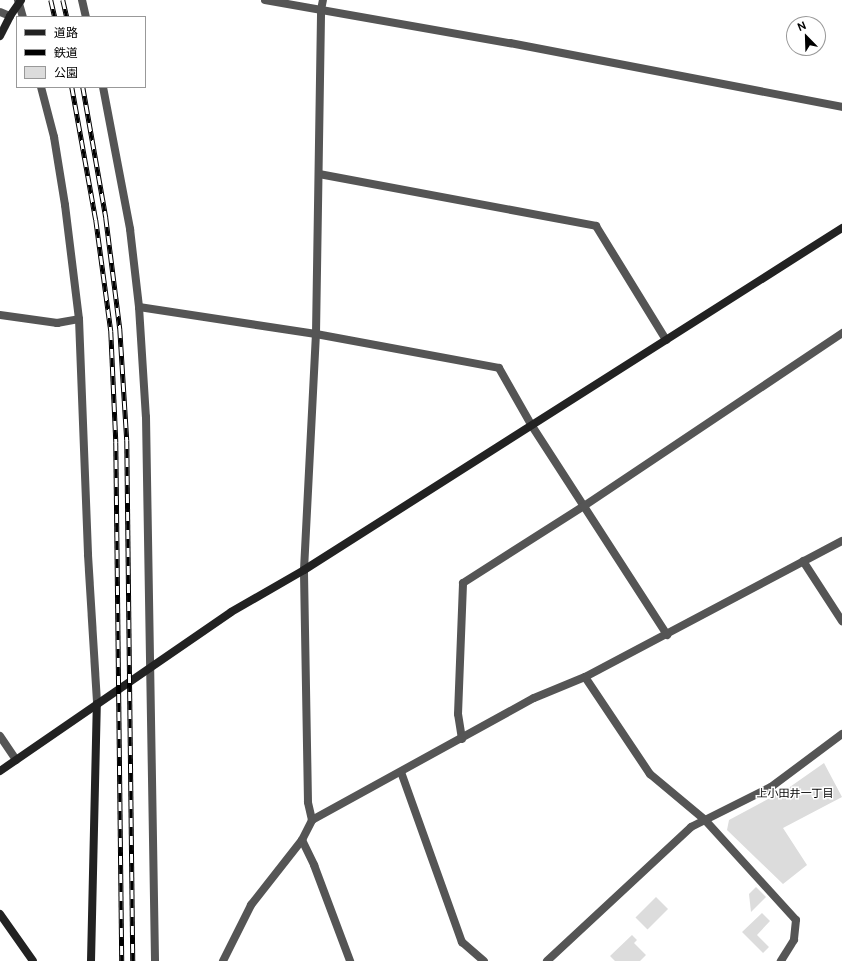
<!DOCTYPE html>
<meta charset="utf-8">
<style>
body{margin:0}
#map{position:relative;width:842px;height:961px;overflow:hidden;background:#fff;font-family:"DM Sans","Noto Sans JP",sans-serif}
div>[style]{position:absolute}
[style*='--x']{left:calc(var(--x)*1px);top:calc(var(--y)*1px);width:calc(var(--w)*1px);rotate:calc(var(--a)*1deg)}
.green>*{inset:0;background:#dcdcdc;transform-origin:0 0}
.street>*{height:8px;margin:-4px;padding:0 4px;transform-origin:4px;border-radius:4px;background:#555}
.secondary>*{height:8px;margin:-4px;padding:0 4px;transform-origin:4px;border-radius:4px;background:#222}
.rail>*{height:4.5px;margin-top:-2.25px;transform-origin:0;background:repeating-linear-gradient(90deg,#fff 0 9px,#000 0 18px);box-sizing:border-box;border-block:1px solid #000}
span{translate:-50% -50%;white-space:nowrap;text-align:center;line-height:1.15;-webkit-text-stroke:3px #fff;paint-order:stroke}
.neighbourhood-label{font-size:11px;color:#000}
.legend{position:absolute;left:16px;top:16px;width:130px;height:72px;box-sizing:border-box;background:#fff;border:1px solid #999;margin:0;padding:5px 7px;list-style:none;font-size:12px;color:#000}
.legend li{display:flex;align-items:center;gap:8px;height:20px}
.legend b{width:20px;border:1px solid #999}
.north{position:absolute;left:786px;top:16px;width:40px;height:40px;box-sizing:border-box;background:#fff;border:1px solid #999;border-radius:50%;rotate:337deg;font-size:11px;font-weight:700;line-height:16px;text-align:center;color:#000}
.north::after{content:'';display:block;margin:auto;width:14px;height:18px;background:#000;clip-path:polygon(50% 0,100% 100%,50% 72%,0 100%)}
</style>
<div id="map">
<div class="green">
<div style="clip-path:polygon(824px 763px,842px 797px,783px 828px,807px 865px,783px 884px,727px 830px,729px 820px,787px 789px)"></div>
<div style="clip-path:polygon(756px 887px,766px 897px,751px 912px,749px 894px)"></div>
<div style="left:656px;top:897px;width:17px;height:29px;rotate:45deg"></div>
<div style="clip-path:polygon(762px 913px,770px 921px,757px 935px,769px 947px,763px 953px,742px 932px)"></div>
<div style="clip-path:polygon(632px 935px,637px 940px,634px 943px,646px 955px,640px 961px,615px 961px,610px 956px)"></div>
</div>
<div class="street">
<div style="--x:18;--y:0;--w:18;--a:74"></div>
<div style="--x:82;--y:0;--w:17;--a:77"></div>
<div style="--x:265;--y:0;--w:249;--a:10"></div>
<div style="--x:510;--y:43;--w:338;--a:10.9"></div>
<div style="--x:0;--y:12;--w:11;--a:22"></div>
<div style="--x:41;--y:87;--w:52;--a:75.4"></div>
<div style="--x:54;--y:137;--w:69;--a:80.8"></div>
<div style="--x:65;--y:205;--w:115;--a:83"></div>
<div style="--x:79;--y:319;--w:236;--a:87.8"></div>
<div style="--x:88;--y:555;--w:149;--a:86.5"></div>
<div style="--x:103;--y:87;--w:145;--a:79.2"></div>
<div style="--x:130;--y:229;--w:79;--a:83.4"></div>
<div style="--x:139;--y:307;--w:110;--a:86.4"></div>
<div style="--x:146;--y:417;--w:544;--a:89.05"></div>
<div style="--x:319;--y:174;--w:282;--a:10.6"></div>
<div style="--x:596;--y:226;--w:134;--a:58.4"></div>
<div style="--x:139;--y:307;--w:179;--a:8.7"></div>
<div style="--x:316;--y:334;--w:186;--a:10.5"></div>
<div style="--x:499;--y:368;--w:67;--a:60.4"></div>
<div style="--x:532;--y:426;--w:249;--a:57.1"></div>
<div style="--x:0;--y:315;--w:58;--a:8"></div>
<div style="--x:57;--y:323;--w:22;--a:-10"></div>
<div style="--x:803;--y:561;--w:72;--a:57"></div>
<div style="--x:585;--y:677;--w:117;--a:56.2"></div>
<div style="--x:650;--y:774;--w:72;--a:39.9"></div>
<div style="--x:705;--y:820;--w:135;--a:47.7"></div>
<div style="--x:796;--y:920;--w:20;--a:96"></div>
<div style="--x:794;--y:940;--w:25;--a:122"></div>
<div style="--x:0;--y:736;--w:29;--a:56"></div>
<div style="--x:462;--y:739;--w:25;--a:-99"></div>
<div style="--x:458;--y:714;--w:131;--a:-87.8"></div>
<div style="--x:463;--y:583;--w:143;--a:-32.5"></div>
<div style="--x:584;--y:506;--w:311;--a:-33.8"></div>
<div style="--x:401;--y:772;--w:181;--a:70.3"></div>
<div style="--x:462;--y:942;--w:29;--a:41"></div>
<div style="--x:312;--y:820;--w:18;--a:-103"></div>
<div style="--x:308;--y:802;--w:232;--a:-91"></div>
<div style="--x:304;--y:570;--w:236;--a:-87.1"></div>
<div style="--x:316;--y:334;--w:324;--a:-89.1"></div>
<div style="--x:321;--y:10;--w:10;--a:-79"></div>
<div style="--x:302;--y:840;--w:28;--a:64"></div>
<div style="--x:314;--y:865;--w:103;--a:69.4"></div>
<div style="--x:223;--y:961;--w:63;--a:-63.4"></div>
<div style="--x:251;--y:905;--w:83;--a:-51.9"></div>
<div style="--x:302;--y:840;--w:22;--a:-63"></div>
<div style="--x:312;--y:820;--w:253;--a:-28.8"></div>
<div style="--x:534;--y:698;--w:55;--a:-22.4"></div>
<div style="--x:585;--y:677;--w:291;--a:-27.9"></div>
<div style="--x:547;--y:961;--w:197;--a:-42.9"></div>
<div style="--x:691;--y:827;--w:89;--a:-26.6"></div>
<div style="--x:771;--y:787;--w:89;--a:-36.7"></div>
</div>
<div class="secondary">
<div style="--x:0;--y:36;--w:22;--a:-63"></div>
<div style="--x:10;--y:16;--w:19;--a:-55"></div>
<div style="--x:0;--y:771;--w:280;--a:-34.5"></div>
<div style="--x:231;--y:612;--w:84;--a:-29.9"></div>
<div style="--x:304;--y:570;--w:638;--a:-32.44"></div>
<div style="--x:0;--y:914;--w:57;--a:54.9"></div>
<div style="--x:91;--y:961;--w:257;--a:-88.7"></div>
</div>
<div class="rail">
<div style="--x:51;--y:0;--w:17;--a:77"></div>
<div style="--x:63;--y:0;--w:17;--a:77"></div>
<div style="--x:72;--y:87;--w:135;--a:79.8"></div>
<div style="--x:96;--y:220;--w:112;--a:82.3"></div>
<div style="--x:111;--y:331;--w:111;--a:87.4"></div>
<div style="--x:116;--y:442;--w:519;--a:89.34"></div>
<div style="--x:83;--y:87;--w:133;--a:80"></div>
<div style="--x:106;--y:218;--w:112;--a:82.8"></div>
<div style="--x:120;--y:329;--w:111;--a:86.4"></div>
<div style="--x:127;--y:440;--w:521;--a:89.34"></div>
</div>
<div class="neighbourhood-label">
<span style="left:795px;top:793px">上小田井一丁目</span>
</div>
<ul class="legend">
<li><b style="height:5px;background:#222"></b>道路</li>
<li><b style="height:5px;background:#000"></b>鉄道</li>
<li><b style="height:11px;background:#dcdcdc"></b>公園</li>
</ul>
<div class="north">N</div>
</div>
